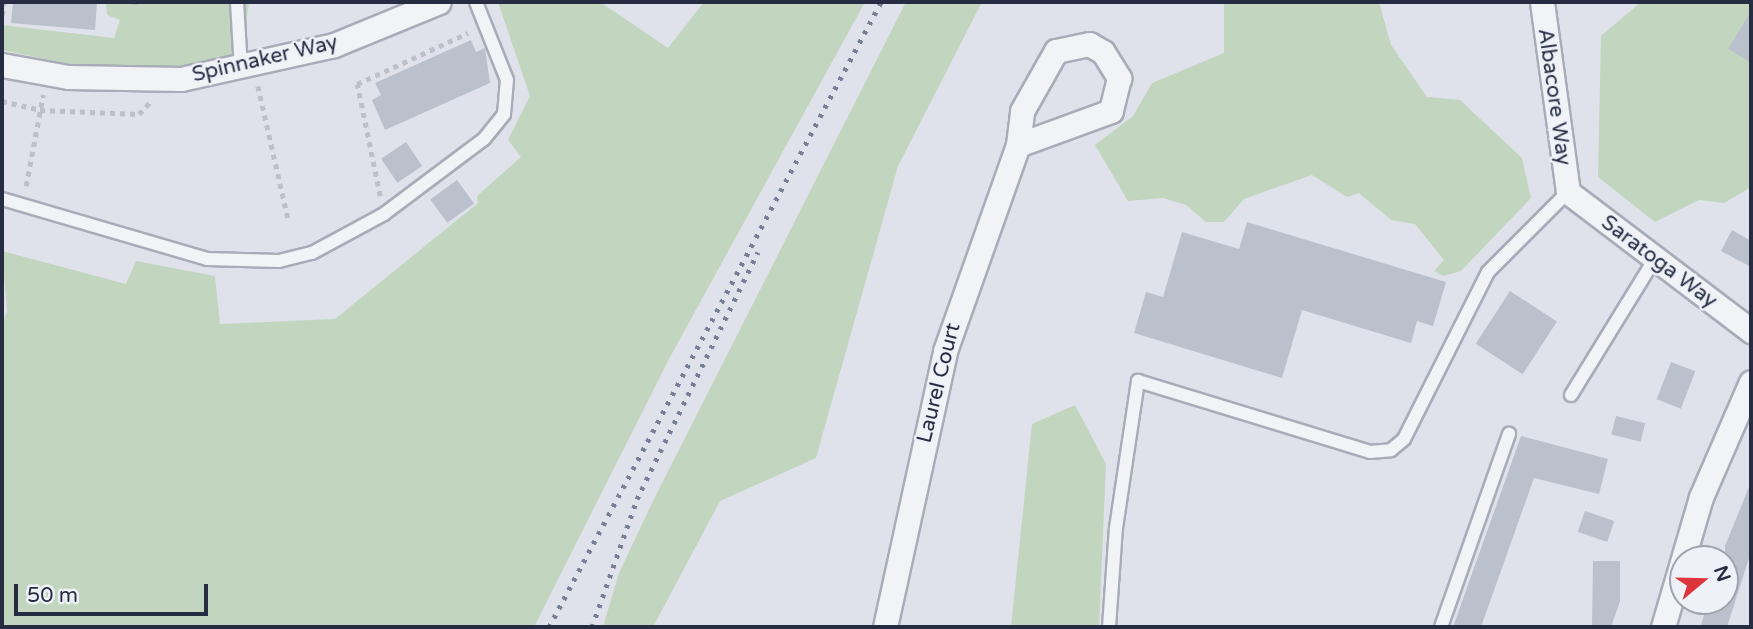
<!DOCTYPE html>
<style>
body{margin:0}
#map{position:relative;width:1753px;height:629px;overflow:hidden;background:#dfe2ea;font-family:"Varela Round",sans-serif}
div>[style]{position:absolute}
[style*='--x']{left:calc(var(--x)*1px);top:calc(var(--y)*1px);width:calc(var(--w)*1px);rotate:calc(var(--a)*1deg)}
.green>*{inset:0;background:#c2d5bf}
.building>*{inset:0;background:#bbc0cd;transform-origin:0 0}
.path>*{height:4.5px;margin-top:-2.25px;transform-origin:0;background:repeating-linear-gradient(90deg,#bdc0c8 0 5px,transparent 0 10px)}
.roads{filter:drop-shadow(2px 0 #a8acb8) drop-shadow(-2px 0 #a8acb8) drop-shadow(0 2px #a8acb8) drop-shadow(0 -2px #a8acb8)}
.service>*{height:12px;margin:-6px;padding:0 6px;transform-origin:6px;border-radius:6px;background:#f2f3f7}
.minor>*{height:23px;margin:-11.5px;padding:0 11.5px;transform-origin:11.5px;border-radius:11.5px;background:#f2f3f7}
.rail>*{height:5px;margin-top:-2.5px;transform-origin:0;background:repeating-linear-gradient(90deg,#767f95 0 3.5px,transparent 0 10.5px)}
span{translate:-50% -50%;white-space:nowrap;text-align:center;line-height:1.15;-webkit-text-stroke:5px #eef1f7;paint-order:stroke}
.street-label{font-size:21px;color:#262d43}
.frame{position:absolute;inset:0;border:4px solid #262d43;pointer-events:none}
.north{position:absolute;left:1669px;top:545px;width:70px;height:70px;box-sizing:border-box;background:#eef1f7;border:2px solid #9ea3af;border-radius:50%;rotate:71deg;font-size:19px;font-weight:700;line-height:28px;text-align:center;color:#262d43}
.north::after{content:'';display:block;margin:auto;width:24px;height:32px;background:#dd353c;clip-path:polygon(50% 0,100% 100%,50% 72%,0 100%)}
.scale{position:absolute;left:14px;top:584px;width:194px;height:32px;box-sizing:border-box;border:4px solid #262d43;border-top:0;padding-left:9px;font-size:21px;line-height:24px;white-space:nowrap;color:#262d43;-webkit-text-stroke:5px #eef1f7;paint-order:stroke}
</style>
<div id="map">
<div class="green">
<div style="clip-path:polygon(106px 2px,249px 2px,242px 56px,182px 69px,101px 71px,2px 50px,2px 25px,114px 38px,120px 20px,107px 15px)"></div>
<div style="clip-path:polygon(498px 2px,600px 2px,668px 48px,704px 2px,865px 2px,669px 359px,534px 627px,2px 627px,2px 322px,7px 312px,2px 251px,126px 284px,136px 261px,215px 276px,220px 324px,335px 319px,478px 203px,477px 196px,521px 157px,508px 140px,530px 96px)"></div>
<div style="clip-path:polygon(906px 2px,982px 2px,898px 166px,816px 458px,720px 501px,653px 627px,603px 627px,619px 573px,653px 501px)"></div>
<div style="clip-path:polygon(1224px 2px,1379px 2px,1391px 45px,1427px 97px,1460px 100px,1522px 158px,1531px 198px,1461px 271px,1443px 276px,1434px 271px,1444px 260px,1415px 224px,1391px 220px,1359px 193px,1347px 197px,1312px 175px,1244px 199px,1224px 222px,1206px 222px,1186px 205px,1163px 198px,1128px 201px,1095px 145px,1133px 116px,1152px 83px,1224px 53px)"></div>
<div style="clip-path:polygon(1641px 2px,1751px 2px,1751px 187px,1724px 203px,1699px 200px,1655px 222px,1598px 177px,1601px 36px)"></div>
<div style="clip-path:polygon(1075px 405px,1106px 464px,1099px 627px,1011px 627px,1032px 424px)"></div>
</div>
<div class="building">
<div style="clip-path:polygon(13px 2px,97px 2px,95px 30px,11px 23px)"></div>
<div style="clip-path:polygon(1751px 11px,1751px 63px,1728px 49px)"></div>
<div style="clip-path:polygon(471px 40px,476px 52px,485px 48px,490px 83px,385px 130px,372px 100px,381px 95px,375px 83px)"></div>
<div style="left:406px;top:142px;width:29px;height:30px;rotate:56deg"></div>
<div style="left:457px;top:180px;width:29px;height:33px;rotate:54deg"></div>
<div style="clip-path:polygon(1247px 222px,1446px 282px,1433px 326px,1417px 321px,1411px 343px,1302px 310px,1282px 378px,1134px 333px,1146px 292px,1163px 297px,1182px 232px,1239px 249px)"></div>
<div style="clip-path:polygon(1732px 230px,1751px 241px,1751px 267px,1721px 251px)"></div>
<div style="left:1510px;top:291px;width:56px;height:63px;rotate:33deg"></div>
<div style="left:1671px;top:362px;width:26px;height:40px;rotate:21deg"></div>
<div style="left:1616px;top:416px;width:30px;height:19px;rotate:14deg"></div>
<div style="clip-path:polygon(1521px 436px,1608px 459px,1599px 494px,1534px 478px,1481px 627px,1453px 627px)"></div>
<div style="clip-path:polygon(1751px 482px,1751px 552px,1727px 627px,1701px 627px,1707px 601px,1725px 601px,1725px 546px)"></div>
<div style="left:1585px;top:511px;width:31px;height:22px;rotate:19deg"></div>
<div style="clip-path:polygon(1593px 561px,1620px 561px,1620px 601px,1611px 627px,1592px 627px)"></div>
</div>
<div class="path">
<div style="--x:135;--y:5;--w:3;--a:-90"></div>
<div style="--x:2;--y:15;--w:13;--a:-81"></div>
<div style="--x:258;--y:86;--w:135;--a:77.2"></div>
<div style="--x:2;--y:101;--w:39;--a:13"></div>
<div style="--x:40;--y:110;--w:99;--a:2.3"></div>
<div style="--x:139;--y:114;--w:18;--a:-47"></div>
<div style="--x:26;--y:186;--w:93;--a:-79.4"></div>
<div style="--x:380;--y:196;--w:114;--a:-101.6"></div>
<div style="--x:357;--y:84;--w:122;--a:-24.7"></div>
</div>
<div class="roads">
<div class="service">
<div style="--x:237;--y:2;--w:67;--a:86.6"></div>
<div style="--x:2;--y:199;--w:214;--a:16.3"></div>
<div style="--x:207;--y:259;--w:72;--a:1.6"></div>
<div style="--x:279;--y:261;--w:34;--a:-14"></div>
<div style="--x:312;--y:253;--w:82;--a:-28.4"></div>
<div style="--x:384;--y:214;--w:125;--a:-36.9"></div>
<div style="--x:484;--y:139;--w:32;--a:-51"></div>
<div style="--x:504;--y:114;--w:34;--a:-85"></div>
<div style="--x:507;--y:80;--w:84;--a:-111.7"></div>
<div style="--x:1571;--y:395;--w:158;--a:-58.4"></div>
<div style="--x:1109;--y:627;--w:99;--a:-86"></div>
<div style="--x:1116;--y:528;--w:149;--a:-81.5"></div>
<div style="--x:1138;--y:381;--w:243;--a:17"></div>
<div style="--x:1370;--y:452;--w:21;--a:-5"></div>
<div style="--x:1391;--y:450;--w:17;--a:-40"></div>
<div style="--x:1404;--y:439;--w:187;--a:-63.3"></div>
<div style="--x:1488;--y:272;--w:113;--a:-45"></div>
<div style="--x:1441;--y:627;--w:205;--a:-70.6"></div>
</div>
<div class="minor">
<div style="--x:1542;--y:2;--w:192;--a:82.2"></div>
<div style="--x:1568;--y:192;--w:230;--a:37.2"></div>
<div style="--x:2;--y:65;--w:67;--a:10.3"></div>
<div style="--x:68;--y:77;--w:113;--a:1"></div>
<div style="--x:181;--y:79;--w:157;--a:-12.5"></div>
<div style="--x:334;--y:45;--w:113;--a:-22.3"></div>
<div style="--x:885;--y:627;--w:282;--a:-77.7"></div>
<div style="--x:945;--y:351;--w:219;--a:-70.5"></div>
<div style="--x:1018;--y:145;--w:34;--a:-83"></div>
<div style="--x:1022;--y:111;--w:69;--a:-60.5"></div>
<div style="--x:1056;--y:51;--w:34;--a:-12"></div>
<div style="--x:1089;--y:44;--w:16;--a:30"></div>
<div style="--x:1103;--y:52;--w:31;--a:58"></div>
<div style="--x:1119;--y:78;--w:34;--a:104"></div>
<div style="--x:1111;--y:111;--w:99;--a:159.9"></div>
<div style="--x:1663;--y:627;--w:135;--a:-73.7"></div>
<div style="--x:1701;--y:497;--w:125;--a:-66.5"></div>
</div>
</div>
<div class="rail">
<div style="--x:549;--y:627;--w:708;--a:-62.02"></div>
<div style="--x:592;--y:627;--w:136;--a:-70.6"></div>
<div style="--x:637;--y:499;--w:275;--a:-63.9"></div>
</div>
<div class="street-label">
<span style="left:265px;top:59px;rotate:-13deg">Spinnaker Way</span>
<span style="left:1554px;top:97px;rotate:82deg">Albacore Way</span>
<span style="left:1659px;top:262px;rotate:37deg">Saratoga Way</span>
<span style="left:939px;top:383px;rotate:-76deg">Laurel Court</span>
</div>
<div class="frame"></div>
<div class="north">N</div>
<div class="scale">50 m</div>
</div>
